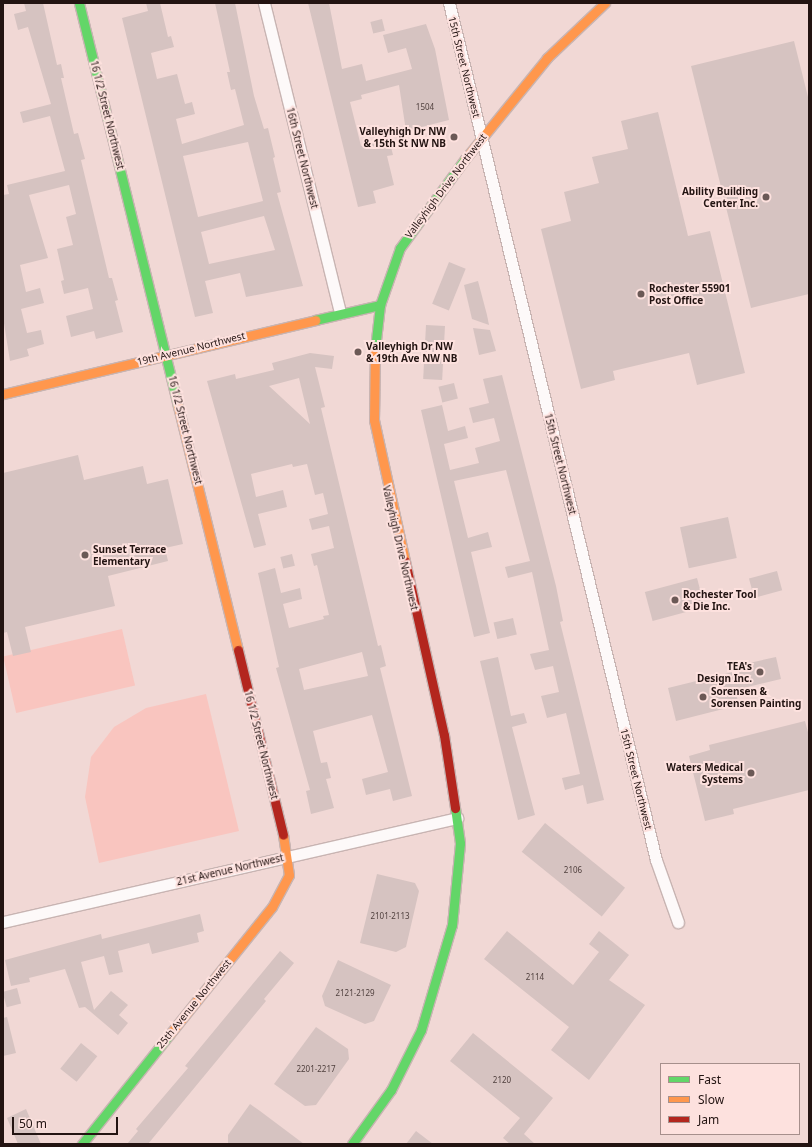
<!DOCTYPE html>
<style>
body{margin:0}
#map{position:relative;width:812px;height:1147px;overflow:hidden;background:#f1d8d5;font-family:"Noto Sans",sans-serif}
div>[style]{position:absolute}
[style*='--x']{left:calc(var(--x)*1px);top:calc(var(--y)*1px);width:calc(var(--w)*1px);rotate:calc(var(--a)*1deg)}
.green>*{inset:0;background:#f9c5bf;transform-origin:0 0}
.building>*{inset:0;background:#d6c3c1;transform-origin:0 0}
.roads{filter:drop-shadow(1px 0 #c8b4b2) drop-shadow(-1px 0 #c8b4b2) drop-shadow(0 1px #c8b4b2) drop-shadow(0 -1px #c8b4b2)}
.street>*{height:11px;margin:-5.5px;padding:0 5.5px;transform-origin:5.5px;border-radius:5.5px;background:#fdf9f9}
.fast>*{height:9px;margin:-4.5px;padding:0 4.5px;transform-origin:4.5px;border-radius:4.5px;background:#63d668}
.slow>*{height:9px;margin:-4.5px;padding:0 4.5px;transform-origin:4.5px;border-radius:4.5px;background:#ff974d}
.jam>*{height:9px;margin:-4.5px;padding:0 4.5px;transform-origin:4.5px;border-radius:4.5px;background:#b3261e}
.dots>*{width:11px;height:11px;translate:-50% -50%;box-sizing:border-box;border:2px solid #fde1de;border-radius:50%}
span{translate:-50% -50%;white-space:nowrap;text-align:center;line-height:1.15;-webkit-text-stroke:4px #fde1de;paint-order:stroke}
.number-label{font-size:8px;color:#50403e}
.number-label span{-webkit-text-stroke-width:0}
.street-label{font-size:10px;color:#231412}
.poi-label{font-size:10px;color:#231412;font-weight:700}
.right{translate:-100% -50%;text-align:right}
.left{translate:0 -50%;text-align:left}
.frame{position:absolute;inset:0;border:4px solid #231412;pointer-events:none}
.legend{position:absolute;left:660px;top:1063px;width:140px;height:72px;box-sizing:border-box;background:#fde1de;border:1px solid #a68f8c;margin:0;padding:5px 7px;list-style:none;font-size:12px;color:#231412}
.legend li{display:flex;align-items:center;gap:8px;height:20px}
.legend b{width:20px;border:1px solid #a68f8c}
.scale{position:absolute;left:12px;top:1117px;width:106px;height:18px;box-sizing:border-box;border:2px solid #231412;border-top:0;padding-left:5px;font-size:12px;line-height:14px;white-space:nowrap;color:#231412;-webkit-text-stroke:3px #fde1de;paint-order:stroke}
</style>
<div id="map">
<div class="green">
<div style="left:122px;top:629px;width:58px;height:122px;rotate:77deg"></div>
<div style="clip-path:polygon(206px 694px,239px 831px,99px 863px,85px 797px,91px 757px,114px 727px,146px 708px)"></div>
</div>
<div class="building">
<div style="clip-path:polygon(24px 3px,43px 3px,57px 65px,61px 64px,64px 78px,61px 78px,74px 134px,78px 133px,85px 159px,81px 160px,109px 278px,112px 278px,118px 300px,115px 301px,123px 332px,96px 339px,94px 331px,71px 337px,66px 316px,93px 309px,88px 288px,64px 294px,61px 281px,64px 280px,57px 249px,73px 245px,66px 217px,76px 214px,69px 185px,29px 195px,48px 258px,20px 265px,26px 292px,40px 288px,44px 303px,21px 309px,27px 333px,41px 330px,44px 344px,27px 349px,29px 356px,10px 361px,3px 317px,3px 195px,9px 194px,7px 185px,65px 171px,50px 116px,23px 123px,20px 112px,51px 104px,28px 27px,18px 30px,14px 14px,26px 11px)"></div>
<div style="clip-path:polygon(evenodd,146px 3px,160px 3px,168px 37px,171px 36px,174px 47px,151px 53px,157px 79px,177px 74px,185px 104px,192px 102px,195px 114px,176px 119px,182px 144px,244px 125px,235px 89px,231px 90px,227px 72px,230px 72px,215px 3px,235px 3px,254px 96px,264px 129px,268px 128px,275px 157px,273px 158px,281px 192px,277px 193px,303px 286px,246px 297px,240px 273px,205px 281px,213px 313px,195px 317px,122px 18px,148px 11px,146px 3px,248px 142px,263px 201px,198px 217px,183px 156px,248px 142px,146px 3px,264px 216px,275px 250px,209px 264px,201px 232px,264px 216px)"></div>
<div style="clip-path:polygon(308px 3px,329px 3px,342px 69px,362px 64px,366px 81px,412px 69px,406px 48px,388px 53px,383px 35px,426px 24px,435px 49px,449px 120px,406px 131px,399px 85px,361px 95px,362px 99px,350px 102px,361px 146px,389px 139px,393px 155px,387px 156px,394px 185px,373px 191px,376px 203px,358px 207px)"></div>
<div style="left:382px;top:19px;width:12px;height:12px;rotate:76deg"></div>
<div style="clip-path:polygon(794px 41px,809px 101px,809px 294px,751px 308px,691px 66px)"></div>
<div style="clip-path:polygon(658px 112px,688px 236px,710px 231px,745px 373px,697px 385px,689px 353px,613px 371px,615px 380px,581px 389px,541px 229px,571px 221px,564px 192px,599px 183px,592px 157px,628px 149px,621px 121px)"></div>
<div style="left:449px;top:262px;width:18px;height:45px;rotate:22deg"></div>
<div style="clip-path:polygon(478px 281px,487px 315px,489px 325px,472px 319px,464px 285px)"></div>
<div style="left:426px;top:325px;width:19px;height:54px;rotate:3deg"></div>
<div style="clip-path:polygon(473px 328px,490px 330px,496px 351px,479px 355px)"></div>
<div style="clip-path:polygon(evenodd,310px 353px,334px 356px,332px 369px,315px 367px,325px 407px,321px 408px,378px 646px,381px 645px,386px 666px,380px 668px,412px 796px,393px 801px,390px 789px,366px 795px,362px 779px,388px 772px,372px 715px,313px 731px,321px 763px,327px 762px,331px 778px,326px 779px,334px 808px,311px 814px,306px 791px,310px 790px,276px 668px,279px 667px,258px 573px,275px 568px,281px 593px,300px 588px,302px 599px,283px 604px,289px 628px,324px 619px,323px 616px,329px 615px,317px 565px,314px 566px,311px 554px,334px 548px,329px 526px,312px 530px,309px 519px,328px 514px,323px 493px,315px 495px,307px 464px,293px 467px,292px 464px,251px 474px,256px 497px,283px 490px,287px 507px,258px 514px,266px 545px,254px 548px,207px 381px,235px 374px,236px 379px,274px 370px,272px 363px,310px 353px,299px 378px,310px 424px,269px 386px,299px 378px,310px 353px,362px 652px,368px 676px,304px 690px,299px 669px,362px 652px)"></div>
<div style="clip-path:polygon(502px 375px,556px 586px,563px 621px,560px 622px,604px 800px,587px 804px,583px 785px,565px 790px,562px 778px,580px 774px,566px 713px,547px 718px,541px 696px,559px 692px,553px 666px,535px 670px,530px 654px,549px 650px,532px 572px,508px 578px,505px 567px,530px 561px,506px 470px,454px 481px,468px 538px,488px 532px,492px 547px,471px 552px,490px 633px,474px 637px,421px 410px,442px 405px,448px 431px,465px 426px,468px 438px,444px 444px,450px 470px,479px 463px,475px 448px,500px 441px,494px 418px,473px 423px,469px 408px,489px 403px,483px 379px)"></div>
<div style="left:454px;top:383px;width:16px;height:16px;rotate:76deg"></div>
<div style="clip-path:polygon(78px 455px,84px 480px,143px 466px,147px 484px,168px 479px,183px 544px,165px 548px,168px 561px,108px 576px,115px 606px,25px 627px,31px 652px,13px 656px,7px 632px,3px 633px,3px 473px)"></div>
<div style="left:728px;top:517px;width:42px;height:49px;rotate:78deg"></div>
<div style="left:292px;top:554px;width:12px;height:12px;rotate:76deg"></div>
<div style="left:777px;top:571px;width:20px;height:29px;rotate:75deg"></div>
<div style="left:697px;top:578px;width:30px;height:54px;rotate:75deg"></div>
<div style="left:513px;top:618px;width:17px;height:20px;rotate:77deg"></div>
<div style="clip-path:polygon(498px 657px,511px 716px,524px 713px,527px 723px,512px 727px,535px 815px,518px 820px,480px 661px)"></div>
<div style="clip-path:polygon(776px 657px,781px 679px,735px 690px,739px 705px,676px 721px,668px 688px,741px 670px,740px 665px)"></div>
<div style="clip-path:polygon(805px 721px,809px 736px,809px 790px,733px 809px,734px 814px,705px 821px,689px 756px,710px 750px,709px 745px)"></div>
<div style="left:545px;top:823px;width:103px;height:37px;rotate:39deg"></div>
<div style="clip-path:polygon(377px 874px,415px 883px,419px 891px,406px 947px,396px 952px,360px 943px)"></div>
<div style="clip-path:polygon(200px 914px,204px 931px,197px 933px,199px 942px,152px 954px,149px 943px,118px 951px,123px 972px,109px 975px,104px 956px,81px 962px,94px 1010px,111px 991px,128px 1005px,119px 1015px,128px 1023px,118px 1035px,85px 1007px,79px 1008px,65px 969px,29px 978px,30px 982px,11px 986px,5px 960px,101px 934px,102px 939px)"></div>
<div style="clip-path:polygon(507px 931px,573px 985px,599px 952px,589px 944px,599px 931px,629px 955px,609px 980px,645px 1005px,589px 1080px,551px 1050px,569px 1027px,484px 959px)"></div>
<div style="clip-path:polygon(280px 951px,294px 963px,264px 999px,266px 1001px,148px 1144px,127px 1144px,138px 1131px,136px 1129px,188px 1068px,185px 1066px)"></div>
<div style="clip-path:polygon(338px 960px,391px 985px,374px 1021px,365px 1024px,325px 1006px,322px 996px)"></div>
<div style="left:17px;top:988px;width:16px;height:15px;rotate:75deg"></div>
<div style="clip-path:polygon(7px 1017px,16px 1053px,3px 1056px,3px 1018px)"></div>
<div style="clip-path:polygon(316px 1027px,348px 1049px,349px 1059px,316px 1105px,305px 1106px,274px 1084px)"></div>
<div style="clip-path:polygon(473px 1033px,553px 1098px,524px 1134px,535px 1144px,510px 1144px,503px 1138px,520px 1118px,450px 1061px)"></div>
<div style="left:81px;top:1043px;width:21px;height:33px;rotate:39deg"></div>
<div style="clip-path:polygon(250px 1104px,260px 1111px,304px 1144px,228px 1144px,228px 1135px)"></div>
<div style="clip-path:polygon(26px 1109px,41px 1144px,18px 1144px,7px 1118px)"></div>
<div style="clip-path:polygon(416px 1131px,433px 1144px,406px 1144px)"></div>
</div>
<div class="roads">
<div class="street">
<div style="--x:264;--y:3;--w:319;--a:76.2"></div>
<div style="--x:449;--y:3;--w:882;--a:76.42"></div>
<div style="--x:656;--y:860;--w:66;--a:70.5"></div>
<div style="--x:3;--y:922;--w:466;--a:-12.9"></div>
</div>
<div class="fast">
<div style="--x:79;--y:3;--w:415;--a:76.2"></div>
<div style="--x:315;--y:320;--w:67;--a:-13"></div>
<div style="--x:375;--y:349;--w:44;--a:-83.5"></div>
<div style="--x:380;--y:305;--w:60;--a:-70.7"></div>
<div style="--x:400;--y:248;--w:110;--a:-53.9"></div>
<div style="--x:82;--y:1144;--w:139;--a:-51.4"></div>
<div style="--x:352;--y:1144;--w:67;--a:-54.2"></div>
<div style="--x:391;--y:1090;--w:67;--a:-63.4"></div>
<div style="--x:421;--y:1030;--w:109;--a:-73.6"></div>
<div style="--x:452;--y:925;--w:82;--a:-84.4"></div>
<div style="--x:460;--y:843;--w:35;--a:-98"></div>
</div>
<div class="slow">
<div style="--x:465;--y:159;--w:130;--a:-50.9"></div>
<div style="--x:547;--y:58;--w:80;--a:-43.5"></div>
<div style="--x:375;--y:349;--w:71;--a:90.8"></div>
<div style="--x:374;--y:420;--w:144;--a:77.6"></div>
<div style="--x:3;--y:394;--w:321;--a:-13.3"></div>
<div style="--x:178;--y:406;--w:251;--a:76.2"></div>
<div style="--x:169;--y:1035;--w:164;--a:-51.2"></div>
<div style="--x:272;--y:907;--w:36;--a:-62"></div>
<div style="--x:289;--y:875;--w:40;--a:-98.5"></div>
</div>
<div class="jam">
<div style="--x:405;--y:561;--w:178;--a:77.4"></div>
<div style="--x:444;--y:735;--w:74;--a:81.4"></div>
<div style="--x:238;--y:650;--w:190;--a:76.3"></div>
</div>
</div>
<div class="dots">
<div style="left:454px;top:137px;background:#6b5956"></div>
<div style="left:766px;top:197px;background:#6b5956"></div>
<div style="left:641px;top:294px;background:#6b5956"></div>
<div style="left:358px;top:352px;background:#6b5956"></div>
<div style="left:85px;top:555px;background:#6b5956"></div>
<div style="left:675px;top:600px;background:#6b5956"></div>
<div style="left:760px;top:672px;background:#6b5956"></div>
<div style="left:703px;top:697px;background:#6b5956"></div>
<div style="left:751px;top:773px;background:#6b5956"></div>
</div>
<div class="number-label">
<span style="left:425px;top:107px">1504</span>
<span style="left:573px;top:870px">2106</span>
<span style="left:390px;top:916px">2101-2113</span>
<span style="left:535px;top:977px">2114</span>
<span style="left:355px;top:993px">2121-2129</span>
<span style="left:316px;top:1069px">2201-2217</span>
<span style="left:502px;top:1080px">2120</span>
</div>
<div class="street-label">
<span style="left:464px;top:67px;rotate:76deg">15th Street Northwest</span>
<span style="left:107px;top:115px;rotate:76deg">16 1/2 Street Northwest</span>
<span style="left:302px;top:158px;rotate:76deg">16th Street Northwest</span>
<span style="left:446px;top:186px;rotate:-53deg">Valleyhigh Drive Northwest</span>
<span style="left:191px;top:349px;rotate:-14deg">19th Avenue Northwest</span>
<span style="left:185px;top:430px;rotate:76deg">16 1/2 Street Northwest</span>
<span style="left:560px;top:464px;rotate:76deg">15th Street Northwest</span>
<span style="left:400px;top:548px;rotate:77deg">Valleyhigh Drive Northwest</span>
<span style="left:261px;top:745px;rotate:76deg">16 1/2 Street Northwest</span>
<span style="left:636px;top:779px;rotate:76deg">15th Street Northwest</span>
<span style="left:230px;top:870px;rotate:-13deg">21st Avenue Northwest</span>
<span style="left:194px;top:1004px;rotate:-51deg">25th Avenue Northwest</span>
</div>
<div class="poi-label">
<span class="right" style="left:446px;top:137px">Valleyhigh Dr NW<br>&amp; 15th St NW NB</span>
<span class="right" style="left:758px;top:197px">Ability Building<br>Center Inc.</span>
<span class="left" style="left:649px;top:294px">Rochester 55901<br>Post Office</span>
<span class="left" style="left:366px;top:352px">Valleyhigh Dr NW<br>&amp; 19th Ave NW NB</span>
<span class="left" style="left:93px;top:555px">Sunset Terrace<br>Elementary</span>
<span class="left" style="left:683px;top:600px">Rochester Tool<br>&amp; Die Inc.</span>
<span class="right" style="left:752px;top:672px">TEA's<br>Design Inc.</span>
<span class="left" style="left:711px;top:697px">Sorensen &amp;<br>Sorensen Painting</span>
<span class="right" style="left:743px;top:773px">Waters Medical<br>Systems</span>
</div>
<div class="frame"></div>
<ul class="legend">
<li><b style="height:5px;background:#63d668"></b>Fast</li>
<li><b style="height:5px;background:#ff974d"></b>Slow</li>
<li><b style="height:5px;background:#b3261e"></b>Jam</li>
</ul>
<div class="scale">50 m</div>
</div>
